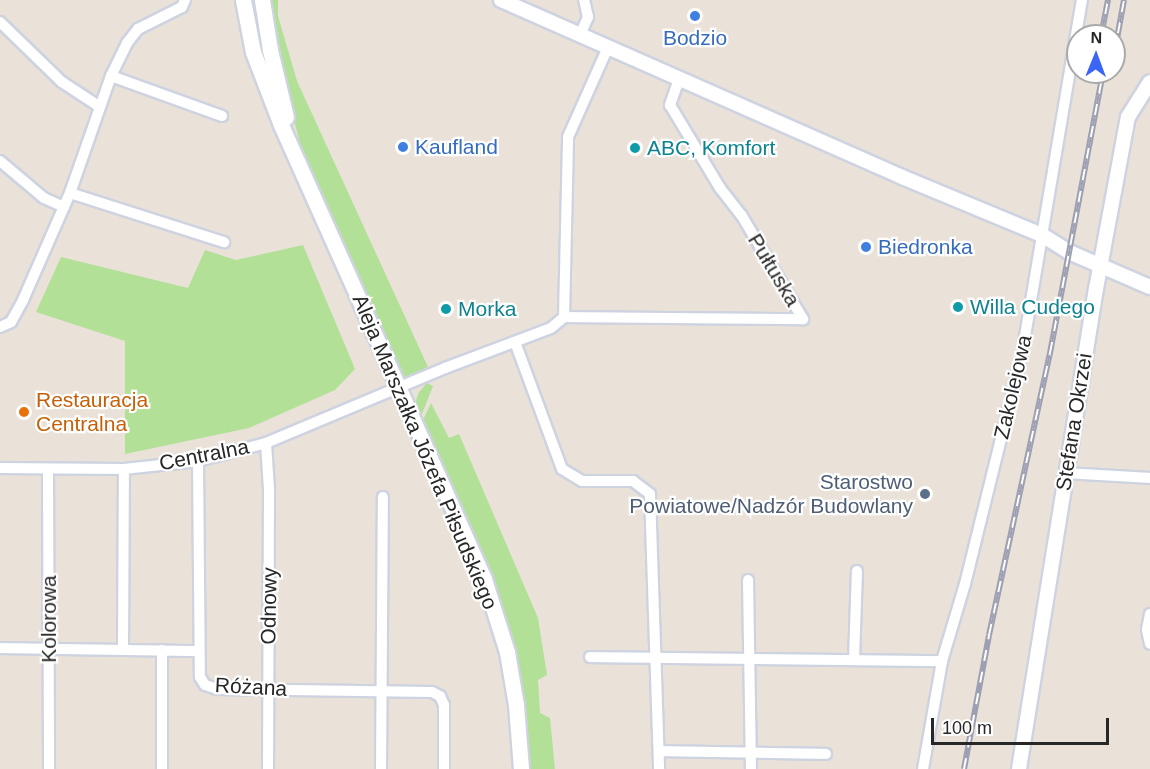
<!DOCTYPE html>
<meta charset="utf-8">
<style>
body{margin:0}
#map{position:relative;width:1150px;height:769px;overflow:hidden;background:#eae2d9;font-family:Arial,sans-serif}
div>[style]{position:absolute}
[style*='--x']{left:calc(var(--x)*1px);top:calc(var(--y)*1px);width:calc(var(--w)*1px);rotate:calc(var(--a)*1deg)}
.green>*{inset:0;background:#b2e096}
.roads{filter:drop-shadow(2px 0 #ced3e0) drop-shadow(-2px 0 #ced3e0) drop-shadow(0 2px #ced3e0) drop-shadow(0 -2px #ced3e0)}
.minor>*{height:10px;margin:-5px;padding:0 5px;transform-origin:5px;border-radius:5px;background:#fff}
.tertiary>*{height:14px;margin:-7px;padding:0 7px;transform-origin:7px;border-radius:7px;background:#fff}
.secondary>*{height:15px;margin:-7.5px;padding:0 7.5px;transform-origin:7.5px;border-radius:7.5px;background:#fff}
.rail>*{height:6px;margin-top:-3px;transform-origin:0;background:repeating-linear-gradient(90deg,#fff 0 11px,#9ca0b2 0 22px);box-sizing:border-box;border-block:2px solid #9ca0b2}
.dots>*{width:16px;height:16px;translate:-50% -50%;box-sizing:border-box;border:3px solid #fff;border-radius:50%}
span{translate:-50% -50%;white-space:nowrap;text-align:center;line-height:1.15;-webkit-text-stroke:4.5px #fff;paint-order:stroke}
.shop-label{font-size:21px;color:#366cbe}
.left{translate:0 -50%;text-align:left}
.culture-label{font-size:21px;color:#0d838f}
.street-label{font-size:21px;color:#272727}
.food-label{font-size:21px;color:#c56008}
.service-label{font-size:21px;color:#4e5e75}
.right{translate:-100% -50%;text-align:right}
.north{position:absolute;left:1066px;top:24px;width:60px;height:60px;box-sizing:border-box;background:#fff;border:2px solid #a9a9a9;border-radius:50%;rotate:1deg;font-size:16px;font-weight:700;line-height:24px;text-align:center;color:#272727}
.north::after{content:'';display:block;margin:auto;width:21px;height:27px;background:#3a65f5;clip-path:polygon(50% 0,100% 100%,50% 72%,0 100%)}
.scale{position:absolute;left:931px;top:718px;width:178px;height:27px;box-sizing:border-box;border:3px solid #272727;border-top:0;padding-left:8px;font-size:18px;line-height:21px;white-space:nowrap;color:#272727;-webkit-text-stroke:4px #fff;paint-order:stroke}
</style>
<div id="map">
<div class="green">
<div style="clip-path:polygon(248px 0,255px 0,264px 64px,263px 63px)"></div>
<div style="clip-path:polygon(267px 0,278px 0,278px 16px,297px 81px,428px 367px,399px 381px,301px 147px,274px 45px)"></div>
<div style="clip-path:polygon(303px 245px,355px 369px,335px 390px,249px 428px,125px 454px,125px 341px,36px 312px,61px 257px,188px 288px,205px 250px,236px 260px)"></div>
<div style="clip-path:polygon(427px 383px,433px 386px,422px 414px,419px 415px,416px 400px,419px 392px)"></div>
<div style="clip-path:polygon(431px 403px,449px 438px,459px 434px,538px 618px,547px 675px,538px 680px,540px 713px,550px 718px,555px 769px,527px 769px,488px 571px,422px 422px)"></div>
</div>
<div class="roads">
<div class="minor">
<div style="--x:0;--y:22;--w:86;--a:44.1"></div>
<div style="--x:62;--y:82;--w:45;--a:33.3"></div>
<div style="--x:580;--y:35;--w:20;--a:-66"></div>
<div style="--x:588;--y:17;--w:17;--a:-103"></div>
<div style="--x:111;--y:76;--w:118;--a:19.8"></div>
<div style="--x:679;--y:79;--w:28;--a:109"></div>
<div style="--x:670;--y:105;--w:97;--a:58.9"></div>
<div style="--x:720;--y:188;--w:36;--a:52"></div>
<div style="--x:742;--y:216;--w:120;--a:59.4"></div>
<div style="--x:0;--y:161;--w:57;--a:40.1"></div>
<div style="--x:44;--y:198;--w:22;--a:24"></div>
<div style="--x:70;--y:193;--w:162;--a:17.7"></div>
<div style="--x:564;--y:317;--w:239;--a:0.5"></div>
<div style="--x:0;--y:327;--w:12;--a:-24"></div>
<div style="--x:11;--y:322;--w:25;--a:-61"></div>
<div style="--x:23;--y:300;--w:117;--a:-66.3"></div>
<div style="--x:70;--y:193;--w:124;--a:-70.7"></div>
<div style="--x:111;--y:76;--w:37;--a:-64"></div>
<div style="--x:127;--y:43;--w:18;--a:-52"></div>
<div style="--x:138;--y:29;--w:49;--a:-26.6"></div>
<div style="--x:182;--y:7;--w:8;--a:-67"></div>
<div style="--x:515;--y:342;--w:135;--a:69.7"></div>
<div style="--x:562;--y:469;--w:23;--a:31"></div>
<div style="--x:582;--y:481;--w:51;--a:0"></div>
<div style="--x:633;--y:481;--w:21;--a:37"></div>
<div style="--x:650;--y:494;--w:275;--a:88.1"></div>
<div style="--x:266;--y:443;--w:47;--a:86.3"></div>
<div style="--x:269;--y:490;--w:279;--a:90.2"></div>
<div style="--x:198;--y:461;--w:216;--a:89.5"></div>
<div style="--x:200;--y:677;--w:9;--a:58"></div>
<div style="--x:205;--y:685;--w:13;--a:18"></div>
<div style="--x:217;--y:689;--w:215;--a:0.8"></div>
<div style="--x:432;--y:692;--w:9;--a:27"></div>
<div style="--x:440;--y:696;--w:10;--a:66"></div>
<div style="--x:444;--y:705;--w:64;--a:90"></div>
<div style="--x:0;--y:468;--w:124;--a:0.5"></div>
<div style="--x:124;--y:469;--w:74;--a:-6.2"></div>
<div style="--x:198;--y:461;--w:70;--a:-14.8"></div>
<div style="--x:266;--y:443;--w:194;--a:-22.7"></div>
<div style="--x:445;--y:368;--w:113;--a:-20.7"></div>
<div style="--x:551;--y:328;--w:17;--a:-40"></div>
<div style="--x:564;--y:317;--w:180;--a:-88.7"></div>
<div style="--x:568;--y:137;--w:98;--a:-66"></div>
<div style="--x:48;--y:469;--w:300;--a:89.8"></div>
<div style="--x:1066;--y:473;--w:84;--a:3.4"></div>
<div style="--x:748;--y:580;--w:189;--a:89.1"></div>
<div style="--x:1150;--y:614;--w:16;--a:101"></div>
<div style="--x:1147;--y:630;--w:14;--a:78"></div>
<div style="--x:0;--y:648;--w:199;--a:0.9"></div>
<div style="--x:123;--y:649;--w:180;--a:-89.7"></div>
<div style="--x:590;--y:657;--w:352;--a:0.7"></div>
<div style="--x:854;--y:660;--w:89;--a:-88.1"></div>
<div style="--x:659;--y:751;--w:167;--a:1"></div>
<div style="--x:162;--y:769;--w:119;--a:-90"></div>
<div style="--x:381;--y:769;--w:272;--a:-89.6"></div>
<div style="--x:923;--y:769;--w:110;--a:-80"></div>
<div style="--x:942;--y:661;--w:80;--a:-73.4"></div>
<div style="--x:965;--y:584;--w:237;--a:-76.1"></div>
<div style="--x:1022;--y:354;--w:359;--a:-80.4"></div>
</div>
<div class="tertiary">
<div style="--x:501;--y:0;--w:438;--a:23.8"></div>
<div style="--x:902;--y:177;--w:152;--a:22.5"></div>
<div style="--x:1042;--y:235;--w:32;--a:32"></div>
<div style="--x:1069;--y:252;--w:88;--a:23.4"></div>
<div style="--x:1019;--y:769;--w:486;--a:-80.9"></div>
<div style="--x:1096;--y:289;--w:175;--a:-79.5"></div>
<div style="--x:1128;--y:117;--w:41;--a:-57.8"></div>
</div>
<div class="secondary">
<div style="--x:243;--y:0;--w:53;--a:79.1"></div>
<div style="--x:253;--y:52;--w:78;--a:69"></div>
<div style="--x:281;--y:125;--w:497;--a:65.9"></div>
<div style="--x:484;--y:579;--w:77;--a:72.5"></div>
<div style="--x:507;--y:652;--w:54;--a:80.4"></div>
<div style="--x:516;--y:705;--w:64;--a:85.5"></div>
<div style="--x:262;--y:0;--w:51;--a:80.9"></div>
<div style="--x:270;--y:50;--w:69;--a:76.6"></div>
</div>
</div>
<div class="rail">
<div style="--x:1101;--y:36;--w:37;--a:-79"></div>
<div style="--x:1114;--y:55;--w:56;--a:-79.7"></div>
<div style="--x:964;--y:769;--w:136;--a:-79.4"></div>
<div style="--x:989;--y:635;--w:289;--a:-77.8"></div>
<div style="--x:1050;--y:353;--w:286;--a:-79.3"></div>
</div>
<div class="dots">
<div style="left:695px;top:16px;background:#3f7fe0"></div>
<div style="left:403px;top:147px;background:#3f7fe0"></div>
<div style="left:635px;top:148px;background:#0f9aa8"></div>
<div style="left:866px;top:247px;background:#3f7fe0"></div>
<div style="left:958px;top:307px;background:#0f9aa8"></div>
<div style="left:446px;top:309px;background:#0f9aa8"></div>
<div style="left:24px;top:412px;background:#e8710a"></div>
<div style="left:925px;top:494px;background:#5c6f8a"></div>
</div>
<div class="shop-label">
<span style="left:695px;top:38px">Bodzio</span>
<span class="left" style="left:415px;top:147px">Kaufland</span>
<span class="left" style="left:878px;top:247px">Biedronka</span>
</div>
<div class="culture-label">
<span class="left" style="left:647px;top:148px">ABC, Komfort</span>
<span class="left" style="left:970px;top:307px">Willa Cudego</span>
<span class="left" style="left:458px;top:309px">Morka</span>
</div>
<div class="street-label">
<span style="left:774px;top:270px;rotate:59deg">Pułtuska</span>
<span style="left:1013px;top:387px;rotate:-77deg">Zakolejowa</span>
<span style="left:1074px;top:422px;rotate:-81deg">Stefana Okrzei</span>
<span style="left:425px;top:452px;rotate:67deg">Aleja Marszałka Józefa Piłsudskiego</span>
<span style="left:204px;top:455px;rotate:-11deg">Centralna</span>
<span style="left:269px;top:606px;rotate:-89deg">Odnowy</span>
<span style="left:49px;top:619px;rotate:-90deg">Kolorowa</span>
<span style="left:251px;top:687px;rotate:3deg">Różana</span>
</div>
<div class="food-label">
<span class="left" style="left:36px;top:412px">Restauracja<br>Centralna</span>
</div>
<div class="service-label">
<span class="right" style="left:913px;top:494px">Starostwo<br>Powiatowe/Nadzór Budowlany</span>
</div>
<div class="north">N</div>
<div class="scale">100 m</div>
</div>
